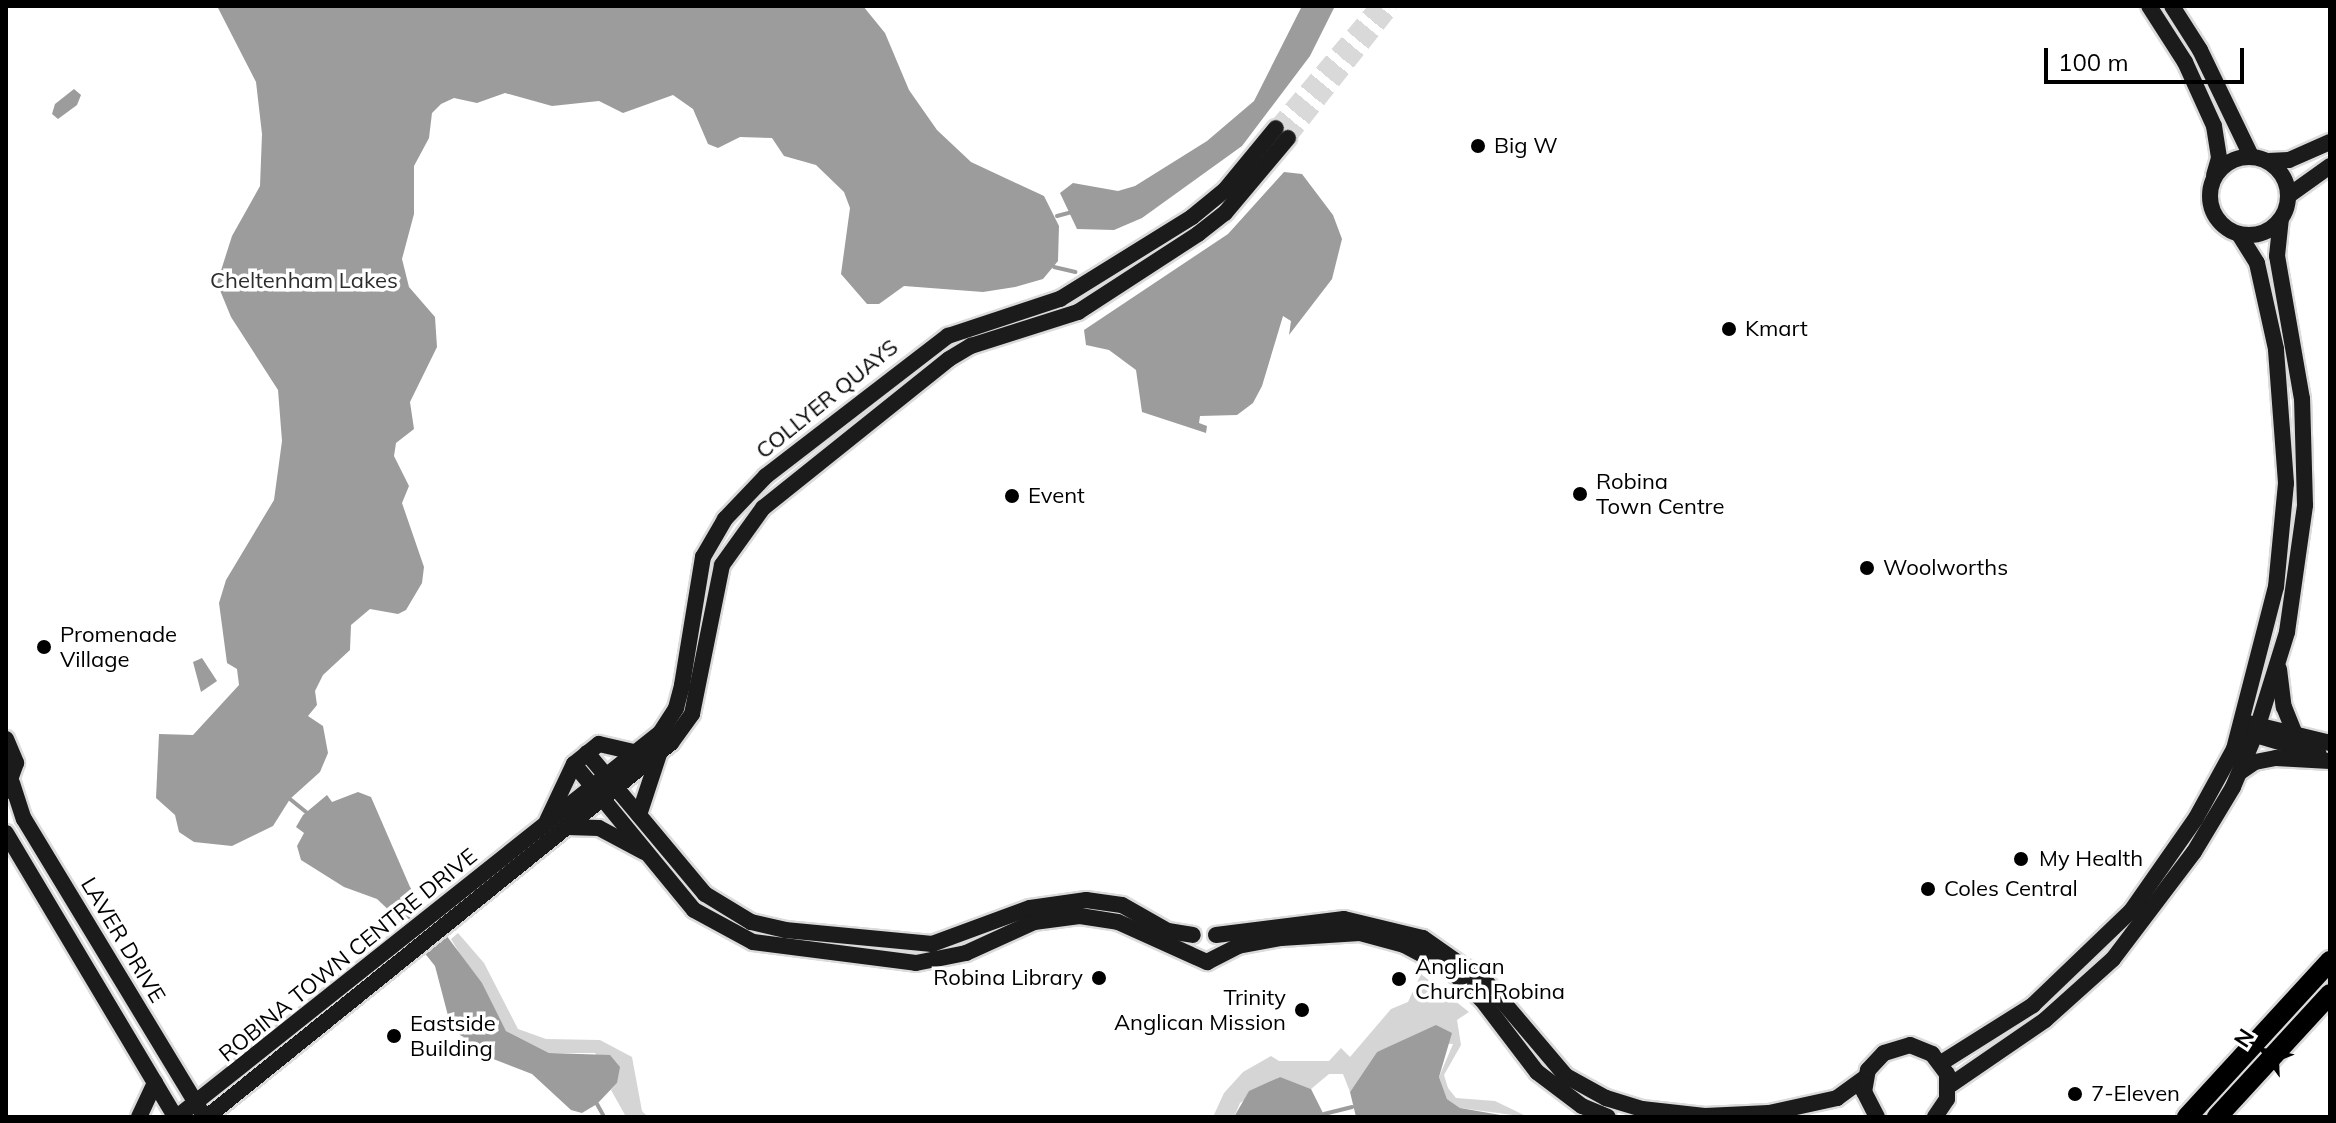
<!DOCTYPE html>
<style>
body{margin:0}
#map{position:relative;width:2336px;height:1123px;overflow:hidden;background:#fff;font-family:Mulish,sans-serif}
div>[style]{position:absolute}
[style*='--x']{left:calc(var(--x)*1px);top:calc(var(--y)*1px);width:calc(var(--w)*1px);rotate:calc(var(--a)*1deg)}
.green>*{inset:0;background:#d5d5d5}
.water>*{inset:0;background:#9c9c9c}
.stream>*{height:4px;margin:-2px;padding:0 2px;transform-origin:2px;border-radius:2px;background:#9c9c9c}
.secondary-tunnel>*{height:16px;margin-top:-8px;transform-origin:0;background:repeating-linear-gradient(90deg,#d9d9d9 0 16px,transparent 0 24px)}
.roads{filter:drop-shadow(2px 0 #dbdbdb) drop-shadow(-2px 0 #dbdbdb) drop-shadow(0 2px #dbdbdb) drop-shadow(0 -2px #dbdbdb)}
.secondary>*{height:16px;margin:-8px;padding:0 8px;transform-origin:8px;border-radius:8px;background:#1b1b1b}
.secondary>.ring{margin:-8px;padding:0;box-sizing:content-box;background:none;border:16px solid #1b1b1b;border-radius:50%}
.primary>*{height:20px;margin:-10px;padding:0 10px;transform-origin:10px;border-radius:10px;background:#000}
.dots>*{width:22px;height:22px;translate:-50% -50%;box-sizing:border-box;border:4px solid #fff;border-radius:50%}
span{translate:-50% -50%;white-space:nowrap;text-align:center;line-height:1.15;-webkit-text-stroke:7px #fff;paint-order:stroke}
.poi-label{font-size:22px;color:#000}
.left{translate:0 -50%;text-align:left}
.right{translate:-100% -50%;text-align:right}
.park-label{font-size:22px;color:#2c2c2c}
.street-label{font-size:22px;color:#000}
.frame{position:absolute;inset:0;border:8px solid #000;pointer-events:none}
.north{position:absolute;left:2224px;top:1011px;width:80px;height:80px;-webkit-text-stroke:6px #fff;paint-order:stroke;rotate:303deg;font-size:22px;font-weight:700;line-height:32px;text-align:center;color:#000}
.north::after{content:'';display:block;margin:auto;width:28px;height:36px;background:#000;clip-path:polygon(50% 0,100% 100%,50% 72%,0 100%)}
.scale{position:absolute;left:2044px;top:48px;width:200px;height:36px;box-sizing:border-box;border:4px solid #000;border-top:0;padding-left:10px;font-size:24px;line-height:28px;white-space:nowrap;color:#000;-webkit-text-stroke:6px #fff;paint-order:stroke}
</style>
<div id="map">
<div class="green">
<div style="clip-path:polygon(458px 933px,484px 963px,518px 1029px,546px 1039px,600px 1040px,632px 1057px,642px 1111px,648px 1117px,625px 1115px,611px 1090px,617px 1083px,595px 1053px,549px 1053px,506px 1031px,451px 939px)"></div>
<div style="clip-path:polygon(1421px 974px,1469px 1012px,1457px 1020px,1461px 1045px,1444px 1075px,1448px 1088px,1456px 1098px,1495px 1101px,1528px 1117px,1460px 1108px,1447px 1099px,1439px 1077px,1453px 1044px,1403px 1042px,1377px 1052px,1350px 1092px,1343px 1074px,1329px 1074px,1311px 1089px,1279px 1077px,1240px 1103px,1234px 1117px,1213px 1117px,1224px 1093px,1243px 1072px,1271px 1056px,1279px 1061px,1329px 1061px,1341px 1048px,1350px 1057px,1391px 1009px,1408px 1002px)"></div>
</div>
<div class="water">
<div style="clip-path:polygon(217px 6px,863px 6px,885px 33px,909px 90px,937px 130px,971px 162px,1044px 196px,1059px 226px,1058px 261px,1043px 279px,1015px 287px,983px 292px,904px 286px,879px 304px,867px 304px,841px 274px,850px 208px,844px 192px,816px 165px,784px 156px,772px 138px,740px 137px,718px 148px,708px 144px,693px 109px,673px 95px,623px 113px,599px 101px,552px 106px,505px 93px,477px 103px,454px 98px,441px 104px,432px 113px,429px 138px,414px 166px,414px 214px,402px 259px,409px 287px,435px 317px,437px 347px,410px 402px,414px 429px,396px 443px,394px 456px,409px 486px,402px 503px,424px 567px,422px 583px,406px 610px,398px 614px,370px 609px,351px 625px,350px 650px,323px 675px,315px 691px,317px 705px,308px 716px,323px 726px,328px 753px,320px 772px,290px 799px,273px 826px,232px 846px,194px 842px,179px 832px,175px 815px,156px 798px,159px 734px,193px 735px,239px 685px,237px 669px,227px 663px,219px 603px,226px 580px,274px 500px,282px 441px,278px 390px,231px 317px,217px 283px,232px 236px,260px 186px,262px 134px,256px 82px)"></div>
<div style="clip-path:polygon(1302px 6px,1335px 6px,1310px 56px,1242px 146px,1142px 218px,1114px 230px,1077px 229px,1060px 193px,1073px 183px,1118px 191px,1135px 186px,1207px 141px,1254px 101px)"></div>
<div style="clip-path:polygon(74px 89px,81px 95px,77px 105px,58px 119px,52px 114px,55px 104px)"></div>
<div style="clip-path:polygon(1284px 172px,1302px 174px,1333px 215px,1342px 239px,1332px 279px,1289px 335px,1291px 321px,1283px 316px,1262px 386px,1253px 403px,1237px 415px,1200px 416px,1199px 423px,1207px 426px,1206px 433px,1142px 412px,1136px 370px,1109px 350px,1086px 345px,1084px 330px,1228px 234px)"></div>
<div style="clip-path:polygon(202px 658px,217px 681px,201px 692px,193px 662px)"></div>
<div style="clip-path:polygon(358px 792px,371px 797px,410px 887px,482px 983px,506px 1031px,549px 1053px,610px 1055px,620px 1067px,617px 1083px,597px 1104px,582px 1113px,571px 1110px,532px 1074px,483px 1055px,451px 1027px,435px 966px,395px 916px,377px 899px,344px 887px,301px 860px,297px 846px,304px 833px,296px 827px,303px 815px,327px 795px,332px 802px)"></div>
<div style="clip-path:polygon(1436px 1025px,1452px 1033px,1439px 1077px,1447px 1099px,1460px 1108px,1512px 1117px,1356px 1117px,1350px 1092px,1377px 1052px)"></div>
<div style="clip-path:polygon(1280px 1077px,1311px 1089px,1325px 1117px,1234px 1117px,1249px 1091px)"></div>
</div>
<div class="stream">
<div style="--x:1057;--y:216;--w:16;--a:-15"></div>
<div style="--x:1054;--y:267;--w:22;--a:13"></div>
<div style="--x:290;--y:799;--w:21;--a:39"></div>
<div style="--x:597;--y:1104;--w:13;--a:61"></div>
<div style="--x:1324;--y:1114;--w:29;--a:-14"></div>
</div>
<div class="secondary-tunnel">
<div style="--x:1276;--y:128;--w:159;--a:-50.1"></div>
<div style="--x:1288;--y:138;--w:168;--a:-51.8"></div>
</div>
<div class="roads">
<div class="secondary">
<div style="--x:2149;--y:6;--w:67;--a:57.3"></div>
<div style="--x:2185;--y:62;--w:70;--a:65.6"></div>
<div style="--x:2214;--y:126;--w:32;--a:81"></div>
<div style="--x:2219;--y:158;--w:18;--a:106"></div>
<div style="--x:2172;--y:6;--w:52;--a:57.5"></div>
<div style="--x:2200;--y:50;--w:118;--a:64.3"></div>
<div class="ring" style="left:2210px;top:157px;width:62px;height:62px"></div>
<div style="--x:2268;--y:161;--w:21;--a:-3"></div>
<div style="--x:2289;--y:160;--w:45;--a:-23.7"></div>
<div style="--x:2288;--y:196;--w:52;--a:-35.5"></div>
<div style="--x:2279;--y:669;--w:38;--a:83"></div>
<div style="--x:2284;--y:707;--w:27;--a:68"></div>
<div style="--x:2248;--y:723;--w:84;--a:13.7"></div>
<div style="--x:2246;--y:732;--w:76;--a:16.8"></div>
<div style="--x:6;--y:739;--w:26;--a:67"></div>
<div style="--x:16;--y:763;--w:30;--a:110"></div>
<div style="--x:587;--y:753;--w:184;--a:50.1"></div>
<div style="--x:705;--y:894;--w:54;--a:31.3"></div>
<div style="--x:751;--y:922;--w:35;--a:13"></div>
<div style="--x:785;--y:930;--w:148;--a:5.4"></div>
<div style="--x:932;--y:944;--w:104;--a:-20.2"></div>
<div style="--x:1030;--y:908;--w:57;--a:-8.1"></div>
<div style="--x:1086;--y:900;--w:36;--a:8"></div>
<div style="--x:1122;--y:905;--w:53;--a:29.5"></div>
<div style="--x:1168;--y:931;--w:25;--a:9"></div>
<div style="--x:574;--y:764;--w:189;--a:50.6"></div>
<div style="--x:694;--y:910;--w:67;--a:28.5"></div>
<div style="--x:753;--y:942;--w:164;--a:7.3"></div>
<div style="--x:916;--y:963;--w:51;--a:-11.3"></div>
<div style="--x:966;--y:953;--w:75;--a:-24.5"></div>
<div style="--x:1034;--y:922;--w:46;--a:-7.4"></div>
<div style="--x:1080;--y:916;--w:38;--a:9"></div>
<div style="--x:1118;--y:922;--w:98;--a:24.2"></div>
<div style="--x:1207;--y:962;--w:35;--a:-27"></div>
<div style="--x:1238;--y:946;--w:44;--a:-10.5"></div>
<div style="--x:1281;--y:938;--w:79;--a:-3.6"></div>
<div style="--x:1360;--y:933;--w:46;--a:15.3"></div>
<div style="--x:1404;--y:945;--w:51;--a:28.1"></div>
<div style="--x:1449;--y:969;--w:45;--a:43.2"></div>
<div style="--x:1482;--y:1000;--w:91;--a:52.6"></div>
<div style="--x:1537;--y:1072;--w:56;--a:37.1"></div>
<div style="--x:1582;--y:1106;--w:28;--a:23"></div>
<div style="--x:2240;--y:772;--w:18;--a:-34"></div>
<div style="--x:2255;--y:762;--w:21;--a:-11"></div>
<div style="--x:2276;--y:758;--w:54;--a:3.2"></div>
<div style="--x:12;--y:783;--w:38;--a:72"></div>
<div style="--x:24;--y:819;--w:340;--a:58.8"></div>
<div style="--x:639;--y:815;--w:64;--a:-71.8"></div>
<div style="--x:547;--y:821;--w:63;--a:-64.7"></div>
<div style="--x:574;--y:764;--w:32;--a:-39"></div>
<div style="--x:599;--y:744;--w:39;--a:13"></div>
<div style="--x:567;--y:827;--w:32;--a:2"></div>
<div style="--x:599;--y:828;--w:51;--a:28.1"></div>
<div style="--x:6;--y:833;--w:330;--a:59.2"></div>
<div style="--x:1216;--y:935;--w:129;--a:-7.1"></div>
<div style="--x:1344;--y:919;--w:81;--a:13.5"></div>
<div style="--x:1423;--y:938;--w:78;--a:35.1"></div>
<div style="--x:1487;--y:983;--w:122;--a:49.7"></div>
<div style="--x:1566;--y:1076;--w:46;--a:28.8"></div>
<div style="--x:1606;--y:1098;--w:38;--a:17"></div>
<div style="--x:1642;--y:1109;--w:63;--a:6.3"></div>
<div style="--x:1705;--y:1116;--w:64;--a:-2.7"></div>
<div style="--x:1769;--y:1113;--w:70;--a:-12.4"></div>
<div style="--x:1837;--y:1098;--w:34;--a:-36"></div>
<div style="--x:1941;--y:1063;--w:109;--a:-32.2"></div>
<div style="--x:2033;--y:1005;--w:136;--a:-43.8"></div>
<div style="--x:2131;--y:911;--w:113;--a:-55"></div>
<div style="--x:2196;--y:818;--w:79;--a:-61.2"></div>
<div style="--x:2234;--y:749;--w:167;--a:-75.5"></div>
<div style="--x:2276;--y:587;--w:104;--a:-84.5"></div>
<div style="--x:2286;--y:483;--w:134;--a:-94.3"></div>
<div style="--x:2276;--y:349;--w:88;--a:-102.5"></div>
<div style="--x:2257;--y:263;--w:34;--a:-122"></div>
<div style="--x:1949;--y:1086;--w:116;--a:-34.5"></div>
<div style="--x:2045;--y:1020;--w:91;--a:-41.9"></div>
<div style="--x:2113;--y:959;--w:134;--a:-52.9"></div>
<div style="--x:2194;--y:852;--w:76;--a:-59"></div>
<div style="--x:2233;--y:787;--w:56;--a:-67.1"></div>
<div style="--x:2255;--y:735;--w:108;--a:-72.7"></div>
<div style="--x:2287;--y:632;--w:128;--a:-81.9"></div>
<div style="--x:2305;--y:505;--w:106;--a:-91.6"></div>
<div style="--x:2302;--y:399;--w:145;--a:-99.9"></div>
<div style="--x:2277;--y:256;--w:37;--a:-84"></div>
<div style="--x:139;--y:1117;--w:38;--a:-65"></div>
<div style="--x:177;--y:1117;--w:617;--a:-38.49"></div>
<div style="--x:660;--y:733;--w:30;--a:-57"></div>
<div style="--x:676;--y:708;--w:24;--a:-75"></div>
<div style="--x:682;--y:685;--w:130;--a:-80.7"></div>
<div style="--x:703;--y:557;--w:44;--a:-59.9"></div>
<div style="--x:725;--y:519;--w:59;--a:-46.4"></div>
<div style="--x:766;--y:476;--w:230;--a:-37.6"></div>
<div style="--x:948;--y:336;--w:118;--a:-18.3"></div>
<div style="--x:1060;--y:299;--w:155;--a:-31.8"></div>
<div style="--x:1192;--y:217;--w:43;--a:-39.3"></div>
<div style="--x:1225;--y:190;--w:80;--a:-50.6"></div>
<div style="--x:207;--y:1117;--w:596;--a:-38.87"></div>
<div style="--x:671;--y:743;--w:36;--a:-54"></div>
<div style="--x:692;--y:714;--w:152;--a:-78.6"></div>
<div style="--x:722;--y:565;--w:70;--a:-54.3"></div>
<div style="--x:763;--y:508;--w:238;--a:-38.7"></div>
<div style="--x:949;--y:359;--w:26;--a:-31"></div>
<div style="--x:971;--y:346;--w:112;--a:-17.6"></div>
<div style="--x:1078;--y:312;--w:143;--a:-33"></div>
<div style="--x:1198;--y:234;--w:34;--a:-38"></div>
<div style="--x:1225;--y:213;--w:98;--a:-50"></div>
<div style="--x:1877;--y:1117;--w:28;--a:-117"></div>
<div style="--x:1864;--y:1092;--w:22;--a:-80"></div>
<div style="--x:1868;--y:1070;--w:23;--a:-47"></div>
<div style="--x:1884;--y:1053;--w:27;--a:-17"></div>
<div style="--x:1910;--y:1045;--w:24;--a:22"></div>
<div style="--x:1932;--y:1054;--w:25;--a:53"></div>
<div style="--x:1947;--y:1074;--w:25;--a:90"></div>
<div style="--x:1947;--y:1099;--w:22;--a:124"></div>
</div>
<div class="primary">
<div style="--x:2187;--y:1117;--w:212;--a:-47.5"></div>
<div style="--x:2217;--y:1117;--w:167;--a:-47.4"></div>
</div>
</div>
<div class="dots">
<div style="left:1478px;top:146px;background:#000"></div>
<div style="left:1729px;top:329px;background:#000"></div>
<div style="left:1580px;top:494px;background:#000"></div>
<div style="left:1012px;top:496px;background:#000"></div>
<div style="left:1867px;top:568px;background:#000"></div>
<div style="left:44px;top:647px;background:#000"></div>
<div style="left:2021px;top:859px;background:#000"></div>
<div style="left:1928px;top:889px;background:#000"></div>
<div style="left:1099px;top:978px;background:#000"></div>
<div style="left:1399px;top:979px;background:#000"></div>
<div style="left:1302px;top:1010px;background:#000"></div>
<div style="left:394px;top:1036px;background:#000"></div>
<div style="left:2075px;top:1094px;background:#000"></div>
</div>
<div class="poi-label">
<span class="left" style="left:1494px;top:146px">Big W</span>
<span class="left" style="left:1745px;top:329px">Kmart</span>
<span class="left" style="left:1596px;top:494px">Robina<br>Town Centre</span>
<span class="left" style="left:1028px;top:496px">Event</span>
<span class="left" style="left:1883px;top:568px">Woolworths</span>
<span class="left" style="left:60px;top:647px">Promenade<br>Village</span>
<span class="left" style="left:2039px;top:859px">My Health</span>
<span class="left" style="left:1944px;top:889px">Coles Central</span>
<span class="left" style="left:1415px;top:979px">Anglican<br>Church Robina</span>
<span class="right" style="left:1083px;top:978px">Robina Library</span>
<span class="right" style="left:1286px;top:1010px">Trinity<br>Anglican Mission</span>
<span class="left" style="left:410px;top:1036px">Eastside<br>Building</span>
<span class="left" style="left:2091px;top:1094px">7-Eleven</span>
</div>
<div class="park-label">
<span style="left:304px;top:281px">Cheltenham Lakes</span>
</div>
<div class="street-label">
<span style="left:827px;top:399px;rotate:-39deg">COLLYER QUAYS</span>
<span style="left:123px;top:940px;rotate:59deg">LAVER DRIVE</span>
<span style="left:348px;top:955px;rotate:-39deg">ROBINA TOWN CENTRE DRIVE</span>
</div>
<div class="frame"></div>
<div class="north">N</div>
<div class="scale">100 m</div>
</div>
